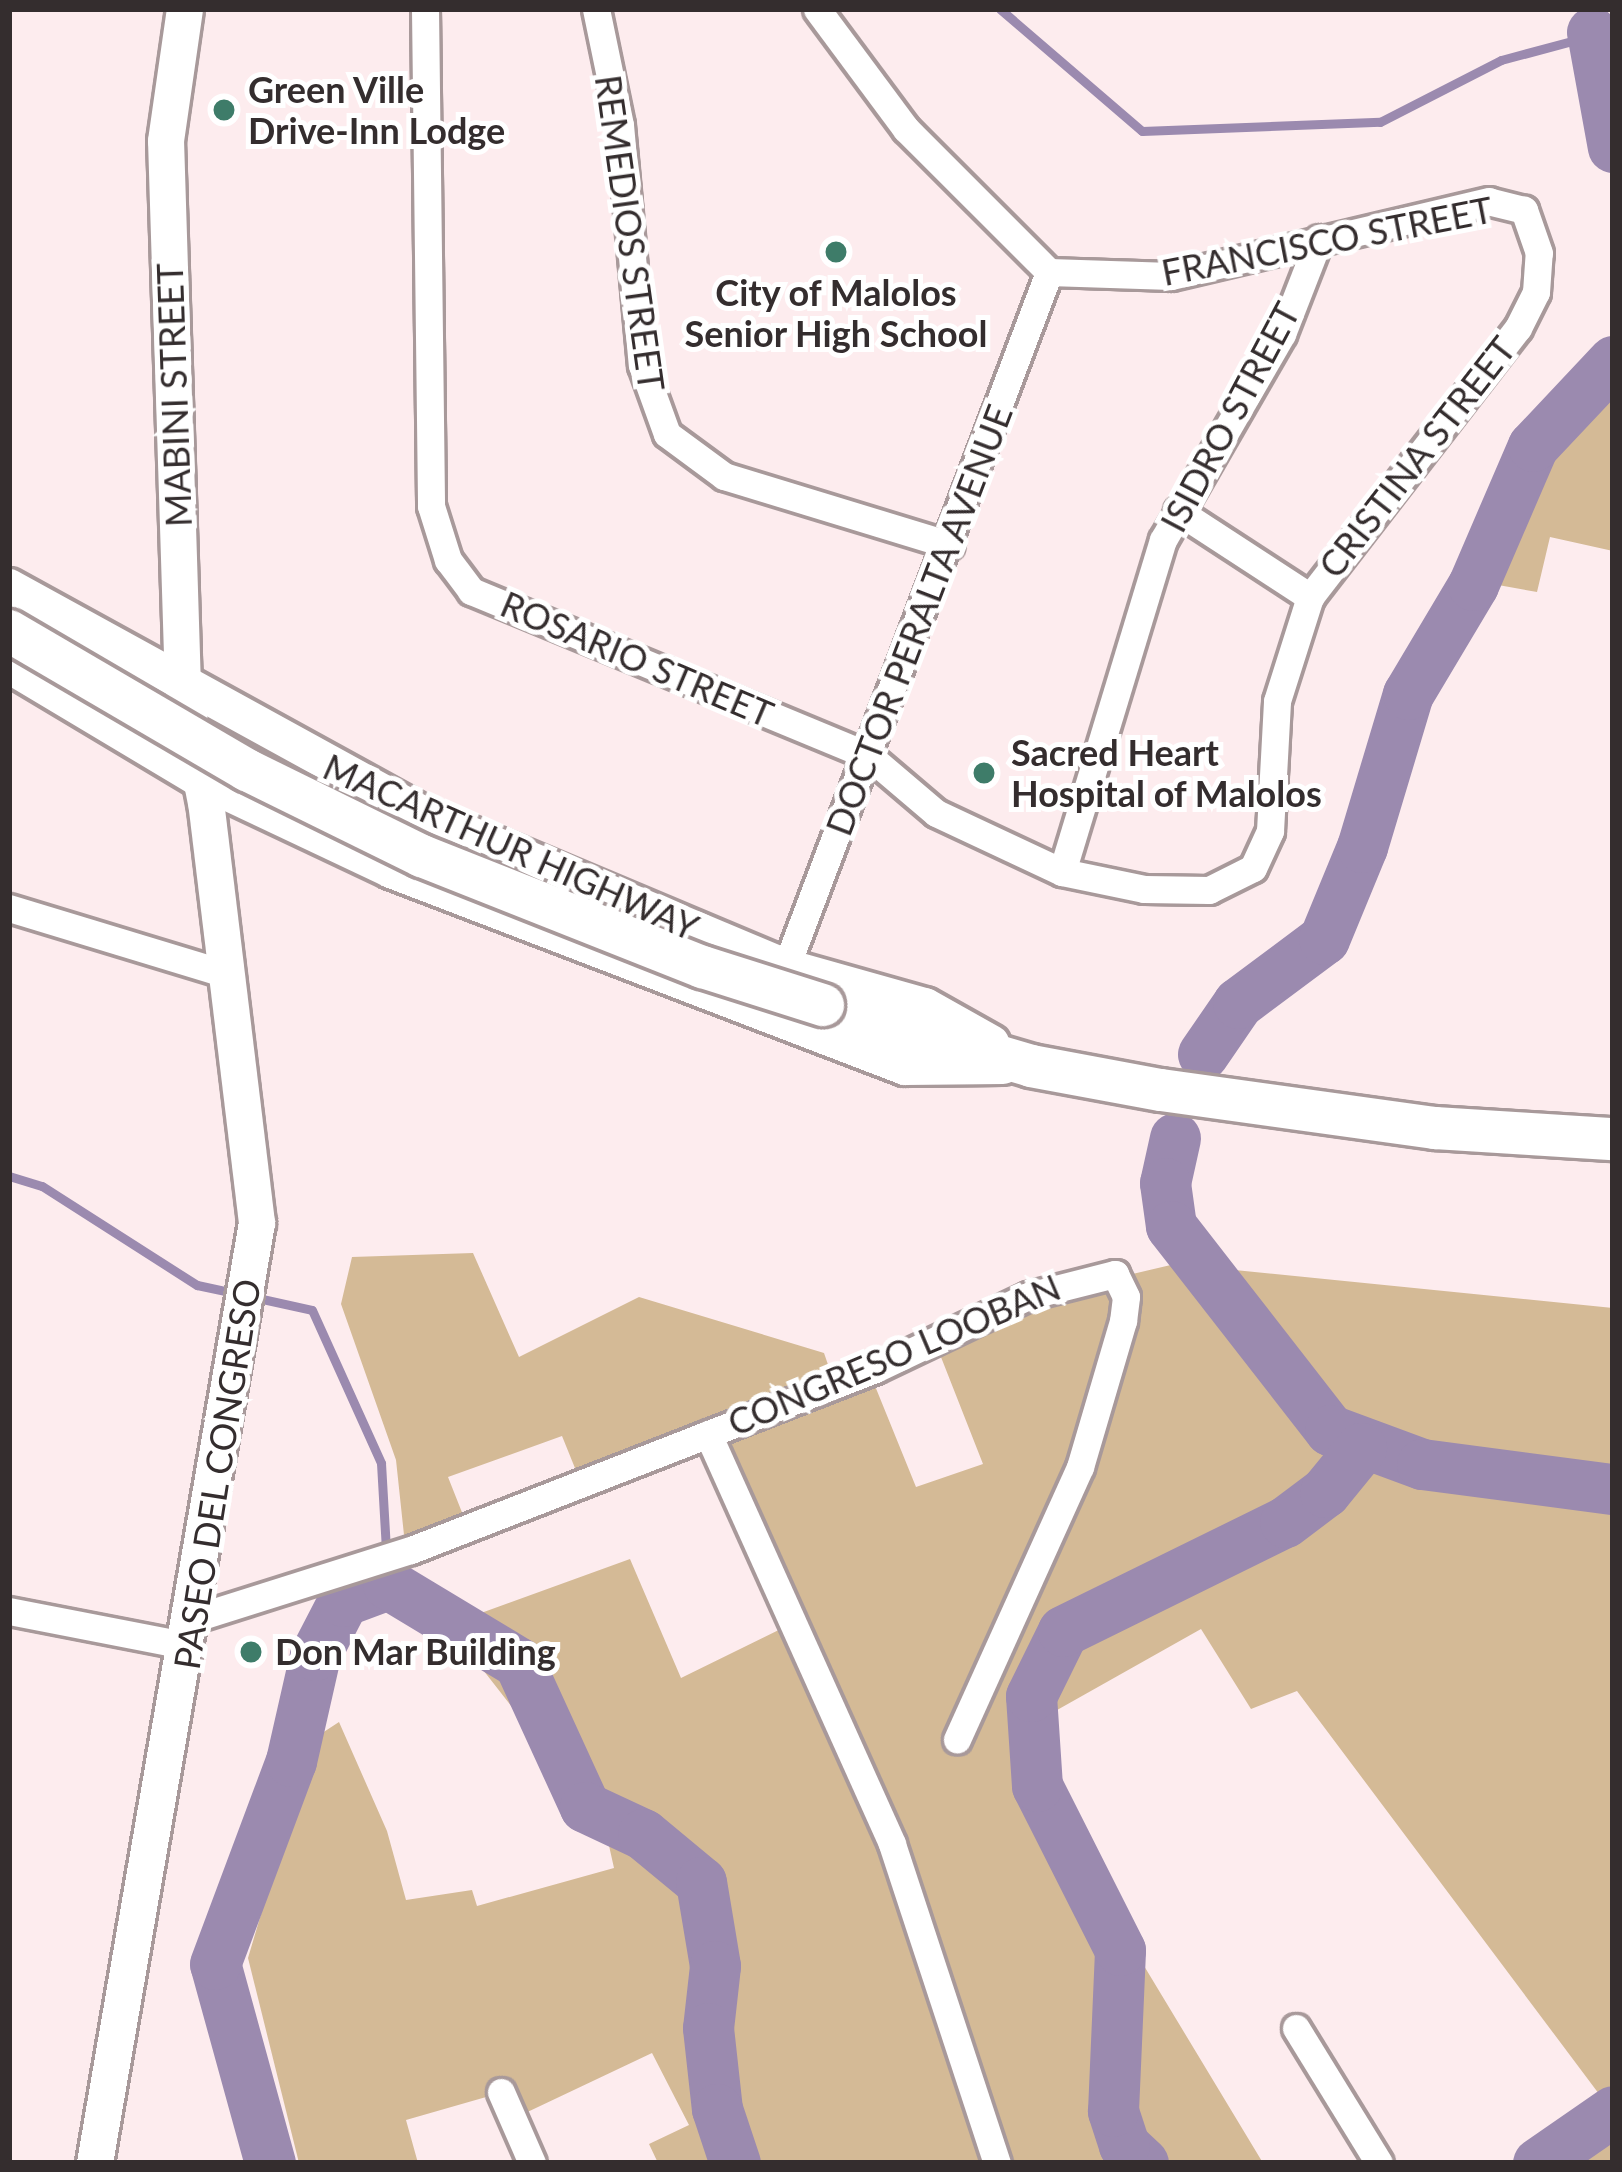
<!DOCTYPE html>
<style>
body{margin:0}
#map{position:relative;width:1622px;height:2172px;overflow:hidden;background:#fdecee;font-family:Lato,sans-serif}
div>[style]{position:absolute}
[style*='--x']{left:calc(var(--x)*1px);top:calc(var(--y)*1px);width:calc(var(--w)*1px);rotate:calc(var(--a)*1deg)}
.green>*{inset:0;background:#d4ba96}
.stream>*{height:9px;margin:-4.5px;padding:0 4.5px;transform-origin:4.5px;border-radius:4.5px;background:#9b8aaf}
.river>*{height:51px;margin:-25.5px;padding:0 25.5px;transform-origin:25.5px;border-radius:25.5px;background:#9b8aaf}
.roads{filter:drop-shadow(3px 0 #a8999a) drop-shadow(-3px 0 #a8999a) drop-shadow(0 3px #a8999a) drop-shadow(0 -3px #a8999a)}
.minor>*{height:27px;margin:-13.5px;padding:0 13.5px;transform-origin:13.5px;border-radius:13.5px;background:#fff}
.secondary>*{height:36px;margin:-18px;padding:0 18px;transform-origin:18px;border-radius:18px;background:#fff}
.trunk>*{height:42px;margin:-21px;padding:0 21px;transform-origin:21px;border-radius:21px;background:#fff}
.bridges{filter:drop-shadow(3px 0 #a8999a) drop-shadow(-3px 0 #a8999a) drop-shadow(0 3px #a8999a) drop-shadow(0 -3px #a8999a)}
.trunk-bridge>*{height:42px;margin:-21px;padding:0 21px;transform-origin:21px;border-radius:21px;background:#fff}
.dots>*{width:33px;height:33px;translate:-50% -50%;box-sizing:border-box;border:6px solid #fff;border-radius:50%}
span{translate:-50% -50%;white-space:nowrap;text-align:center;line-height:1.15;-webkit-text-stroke:10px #fff;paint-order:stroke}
.poi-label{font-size:36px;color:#342d2e;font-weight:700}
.left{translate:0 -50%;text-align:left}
.street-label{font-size:36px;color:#342d2e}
.frame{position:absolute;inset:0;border:12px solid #342d2e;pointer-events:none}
</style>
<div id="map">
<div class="green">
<div style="clip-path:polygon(1613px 376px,1613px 551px,1550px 537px,1537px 592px,1487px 583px,1542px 452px)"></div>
<div style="clip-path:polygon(473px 1253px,519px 1357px,639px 1297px,824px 1353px,835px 1385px,579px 1478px,562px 1436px,448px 1477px,465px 1520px,404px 1535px,396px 1460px,341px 1304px,352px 1257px)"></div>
<div style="clip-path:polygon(1175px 1264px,1613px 1308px,1613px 2163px,1534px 2163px,1608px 2106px,1297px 1691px,1251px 1709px,1201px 1629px,1050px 1714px,1046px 1754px,1062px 1808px,1129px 1941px,1263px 2163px,658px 2163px,649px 2144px,689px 2125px,652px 2053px,519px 2116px,507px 2091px,406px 2120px,418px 2163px,299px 2163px,248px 1958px,313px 1739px,339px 1722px,387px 1831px,406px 1900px,472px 1890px,477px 1906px,614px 1868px,595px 1783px,552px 1792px,526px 1725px,448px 1625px,630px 1559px,681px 1678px,801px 1619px,728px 1457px,734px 1436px,873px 1381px,916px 1487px,983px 1464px,939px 1352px,1107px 1280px)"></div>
</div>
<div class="stream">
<div style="--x:1000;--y:9;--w:187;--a:40.7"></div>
<div style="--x:1142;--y:131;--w:238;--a:-2.2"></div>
<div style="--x:1380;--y:122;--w:136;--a:-27.1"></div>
<div style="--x:1501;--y:60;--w:116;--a:-15"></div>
<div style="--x:9;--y:1176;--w:34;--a:17"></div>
<div style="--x:42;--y:1186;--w:184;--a:32.6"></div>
<div style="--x:197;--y:1285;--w:40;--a:12"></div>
<div style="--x:253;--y:1297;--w:60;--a:12.4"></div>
<div style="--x:312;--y:1310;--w:168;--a:65.7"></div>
<div style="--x:381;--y:1463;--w:121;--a:86.7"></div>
</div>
<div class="river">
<div style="--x:1592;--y:32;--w:117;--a:79.7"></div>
<div style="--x:1203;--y:1054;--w:62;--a:-55.5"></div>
<div style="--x:1238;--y:1003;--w:107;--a:-36.7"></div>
<div style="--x:1324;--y:939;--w:100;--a:-67.6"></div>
<div style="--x:1362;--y:847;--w:160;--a:-73.3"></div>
<div style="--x:1408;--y:694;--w:127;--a:-59.2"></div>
<div style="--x:1473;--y:585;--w:151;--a:-66.7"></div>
<div style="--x:1533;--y:446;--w:117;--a:-46.7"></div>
<div style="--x:1175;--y:1138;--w:46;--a:102.5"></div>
<div style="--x:1165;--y:1183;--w:43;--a:82.1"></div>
<div style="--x:1171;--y:1226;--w:259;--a:52.1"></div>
<div style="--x:1330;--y:1430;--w:98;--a:20.3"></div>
<div style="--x:1422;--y:1464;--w:193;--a:7.5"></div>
<div style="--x:270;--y:2163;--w:206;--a:-105.4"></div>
<div style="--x:215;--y:1964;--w:217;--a:-69.5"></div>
<div style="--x:291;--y:1761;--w:109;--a:-77.2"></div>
<div style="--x:315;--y:1655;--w:61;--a:-62.6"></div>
<div style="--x:343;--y:1601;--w:48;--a:-20.7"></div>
<div style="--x:388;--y:1584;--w:153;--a:31.1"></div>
<div style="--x:519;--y:1663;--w:158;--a:65.4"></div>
<div style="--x:585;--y:1807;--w:64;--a:25"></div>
<div style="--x:643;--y:1834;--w:75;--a:39.6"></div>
<div style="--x:701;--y:1882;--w:85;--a:80.5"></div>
<div style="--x:715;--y:1966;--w:62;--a:96.4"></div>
<div style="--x:708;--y:2028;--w:81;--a:83.7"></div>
<div style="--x:717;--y:2109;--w:57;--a:71.6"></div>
<div style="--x:1143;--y:2163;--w:26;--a:-137"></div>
<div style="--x:1124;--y:2145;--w:36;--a:-108"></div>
<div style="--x:1113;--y:2111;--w:161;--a:-87.5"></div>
<div style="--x:1120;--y:1950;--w:184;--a:-116.8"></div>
<div style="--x:1037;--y:1786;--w:90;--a:-93.8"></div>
<div style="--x:1031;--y:1696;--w:72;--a:-63.8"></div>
<div style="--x:1063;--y:1631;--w:247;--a:-26.2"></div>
<div style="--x:1285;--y:1522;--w:50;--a:-36.9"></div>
<div style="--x:1325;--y:1492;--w:57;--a:-50.7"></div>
<div style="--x:1538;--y:2163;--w:91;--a:-34.7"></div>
</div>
<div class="roads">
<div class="minor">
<div style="--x:425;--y:9;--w:497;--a:89.3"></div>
<div style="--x:431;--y:506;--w:57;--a:72.5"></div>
<div style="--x:448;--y:560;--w:39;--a:53"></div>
<div style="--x:471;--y:591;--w:431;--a:22.5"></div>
<div style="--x:869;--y:756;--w:88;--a:40.4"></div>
<div style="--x:936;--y:813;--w:139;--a:25.1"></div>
<div style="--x:1062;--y:872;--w:84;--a:11.7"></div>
<div style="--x:1144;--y:889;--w:65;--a:0.9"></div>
<div style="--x:1209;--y:890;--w:49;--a:-26.6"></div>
<div style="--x:1253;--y:868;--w:41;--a:-65.3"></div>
<div style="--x:1270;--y:831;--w:130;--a:-86.9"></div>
<div style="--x:1277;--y:701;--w:109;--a:-72.4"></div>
<div style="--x:1310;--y:597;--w:340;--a:-52.3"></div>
<div style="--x:1518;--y:328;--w:40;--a:-63.4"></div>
<div style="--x:1536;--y:292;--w:39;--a:-86"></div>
<div style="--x:1539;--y:253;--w:46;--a:-109.2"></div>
<div style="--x:1524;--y:210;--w:36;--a:-166"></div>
<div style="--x:1489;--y:201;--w:327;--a:166.7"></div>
<div style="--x:1171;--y:276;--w:122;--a:-178.1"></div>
<div style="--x:1049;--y:272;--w:202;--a:-135"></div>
<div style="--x:906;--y:129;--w:149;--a:-126.6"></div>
<div style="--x:596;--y:9;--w:118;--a:78.3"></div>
<div style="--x:620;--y:125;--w:241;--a:84.8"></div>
<div style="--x:642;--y:365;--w:73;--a:70.1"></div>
<div style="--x:667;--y:434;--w:71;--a:36.4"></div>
<div style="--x:724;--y:476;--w:236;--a:17"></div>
<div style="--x:1178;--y:511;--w:158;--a:33.1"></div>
<div style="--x:1062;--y:872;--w:347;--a:-73.1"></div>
<div style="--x:1163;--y:540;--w:238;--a:-60"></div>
<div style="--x:1282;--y:334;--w:102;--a:-68.7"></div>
<div style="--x:9;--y:908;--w:227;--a:16.9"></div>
<div style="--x:786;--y:967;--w:743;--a:-69.27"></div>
<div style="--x:708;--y:1434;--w:449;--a:65.8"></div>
<div style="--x:892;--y:1844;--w:336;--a:71.8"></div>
<div style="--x:9;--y:1611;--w:183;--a:11"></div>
<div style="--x:195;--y:1618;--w:226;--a:-17.5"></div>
<div style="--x:411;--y:1550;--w:498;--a:-21.3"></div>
<div style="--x:875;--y:1369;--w:170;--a:-25.5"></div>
<div style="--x:1028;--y:1296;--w:90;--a:-14.2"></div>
<div style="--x:1115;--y:1274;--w:25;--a:64"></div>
<div style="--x:1126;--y:1297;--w:24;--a:97"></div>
<div style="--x:1123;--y:1321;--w:152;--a:106.4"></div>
<div style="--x:1080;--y:1467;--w:299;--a:114.3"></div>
<div style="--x:1296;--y:2028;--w:158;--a:58.4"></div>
<div style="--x:501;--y:2092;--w:77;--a:66.4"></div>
</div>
<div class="secondary">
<div style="--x:9;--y:587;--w:476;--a:28.8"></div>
<div style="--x:426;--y:816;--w:390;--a:22.8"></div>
<div style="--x:786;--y:967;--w:144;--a:15.7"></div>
<div style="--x:925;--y:1006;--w:76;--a:29.3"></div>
<div style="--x:9;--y:665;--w:226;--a:30.9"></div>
<div style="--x:203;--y:781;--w:208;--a:25.3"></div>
<div style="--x:391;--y:870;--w:550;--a:20.97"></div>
<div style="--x:905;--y:1067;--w:98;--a:-0.6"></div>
<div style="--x:95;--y:2163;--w:954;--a:-80.22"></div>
<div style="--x:257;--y:1223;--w:423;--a:-96.9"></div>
<div style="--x:206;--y:803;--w:118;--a:-101.2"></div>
<div style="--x:183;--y:687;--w:546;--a:-91.78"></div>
<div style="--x:166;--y:141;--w:133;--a:-81.8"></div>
</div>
<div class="trunk">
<div style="--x:823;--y:1005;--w:217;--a:16.3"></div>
<div style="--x:1031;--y:1066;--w:132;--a:10.5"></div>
<div style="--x:1161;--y:1090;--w:278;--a:7.9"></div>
<div style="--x:1436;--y:1128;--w:177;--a:3.6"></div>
</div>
</div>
<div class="bridges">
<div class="trunk-bridge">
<div style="--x:9;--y:631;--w:276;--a:30.3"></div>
<div style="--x:247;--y:770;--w:195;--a:26.2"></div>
<div style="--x:422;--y:856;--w:302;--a:21.6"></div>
<div style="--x:703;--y:967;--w:126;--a:17.6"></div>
</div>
</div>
<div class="dots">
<div style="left:224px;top:110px;background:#3e7c69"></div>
<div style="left:836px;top:252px;background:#3e7c69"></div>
<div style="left:984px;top:773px;background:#3e7c69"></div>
<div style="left:251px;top:1652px;background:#3e7c69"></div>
</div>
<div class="poi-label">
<span class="left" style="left:248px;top:110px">Green Ville<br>Drive-Inn Lodge</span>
<span style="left:836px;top:313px">City of Malolos<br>Senior High School</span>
<span class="left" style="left:1011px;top:773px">Sacred Heart<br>Hospital of Malolos</span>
<span class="left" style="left:275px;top:1652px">Don Mar Building</span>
</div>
<div class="street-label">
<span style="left:630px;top:233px;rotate:82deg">REMEDIOS STREET</span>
<span style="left:1327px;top:241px;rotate:-11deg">FRANCISCO STREET</span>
<span style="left:174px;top:395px;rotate:-92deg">MABINI STREET</span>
<span style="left:1230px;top:417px;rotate:-62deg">ISIDRO STREET</span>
<span style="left:1417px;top:457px;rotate:-52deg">CRISTINA STREET</span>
<span style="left:919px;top:620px;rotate:-69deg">DOCTOR PERALTA AVENUE</span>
<span style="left:637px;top:659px;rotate:23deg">ROSARIO STREET</span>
<span style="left:511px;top:847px;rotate:24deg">MACARTHUR HIGHWAY</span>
<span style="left:894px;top:1355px;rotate:-23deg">CONGRESO LOOBAN</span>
<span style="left:217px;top:1474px;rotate:-81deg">PASEO DEL CONGRESO</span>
</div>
<div class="frame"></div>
</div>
